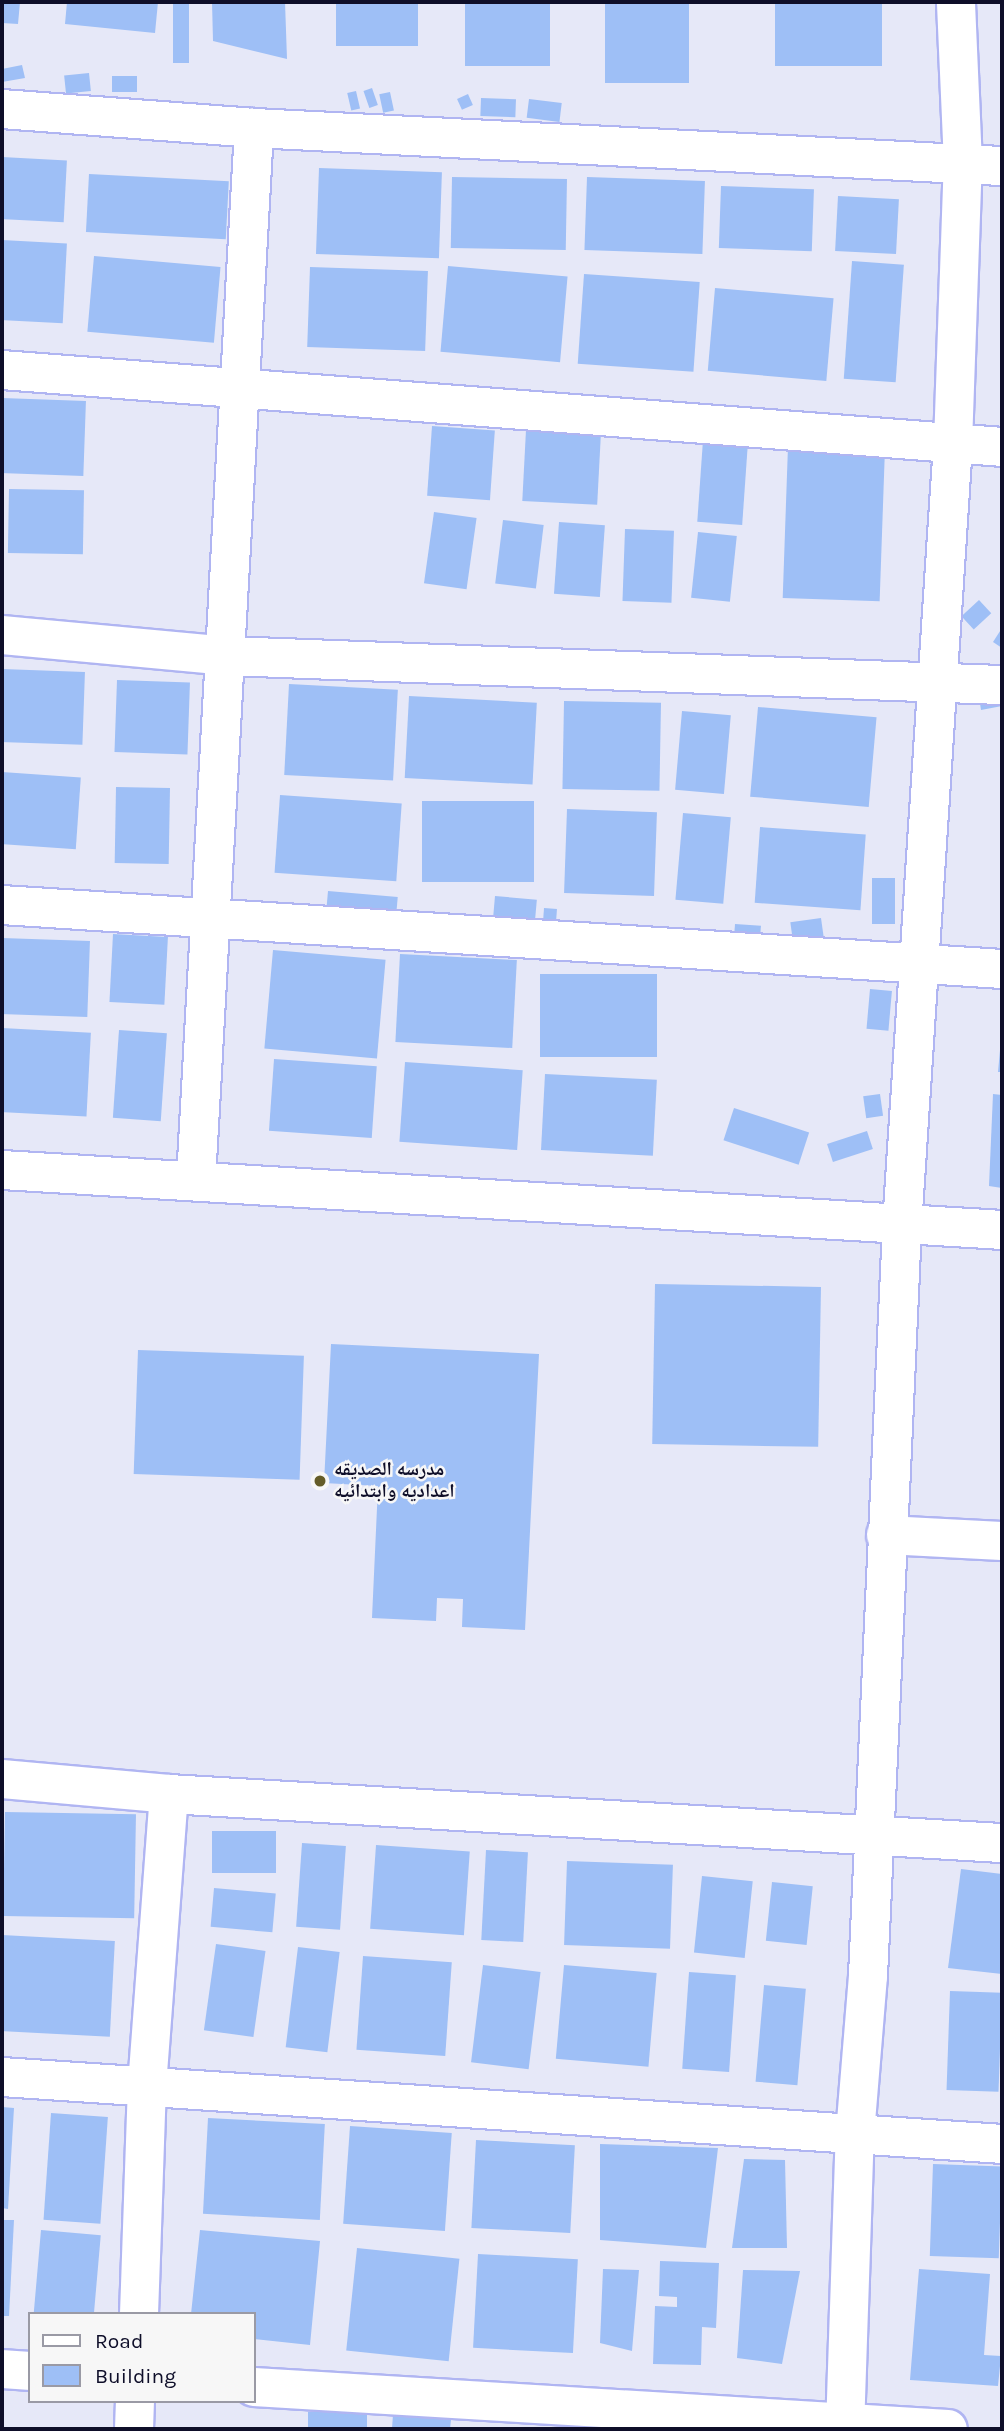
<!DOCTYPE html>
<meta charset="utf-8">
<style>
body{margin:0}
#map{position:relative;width:1004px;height:2431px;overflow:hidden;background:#e6e8f8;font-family:Karla,"Noto Naskh Arabic",sans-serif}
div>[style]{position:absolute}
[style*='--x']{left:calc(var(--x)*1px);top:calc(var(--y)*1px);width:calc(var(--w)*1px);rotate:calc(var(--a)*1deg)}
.building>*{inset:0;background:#9ebff6;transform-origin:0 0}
.roads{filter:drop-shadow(2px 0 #b0b5f2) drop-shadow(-2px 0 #b0b5f2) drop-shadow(0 2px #b0b5f2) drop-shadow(0 -2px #b0b5f2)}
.street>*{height:38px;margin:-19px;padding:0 19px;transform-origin:19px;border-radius:19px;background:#fff}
.dots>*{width:19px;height:19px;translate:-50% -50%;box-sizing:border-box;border:4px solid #f7f7f7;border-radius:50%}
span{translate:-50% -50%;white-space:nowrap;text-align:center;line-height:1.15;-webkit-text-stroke:5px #f7f7f7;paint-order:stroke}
.poi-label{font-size:19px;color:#0e0e29;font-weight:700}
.left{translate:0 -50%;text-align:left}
.frame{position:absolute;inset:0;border:4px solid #0e0e29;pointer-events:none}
.legend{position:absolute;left:28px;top:2312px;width:228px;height:91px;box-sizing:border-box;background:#f7f7f7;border:2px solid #9a9aa5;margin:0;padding:9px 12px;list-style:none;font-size:21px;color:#0e0e29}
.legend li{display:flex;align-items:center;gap:14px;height:35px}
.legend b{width:35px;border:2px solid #9a9aa5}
</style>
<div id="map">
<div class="building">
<div style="clip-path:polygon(2px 2px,20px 2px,18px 24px,2px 23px)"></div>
<div style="clip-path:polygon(67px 2px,158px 2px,155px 33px,65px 24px)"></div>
<div style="left:173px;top:2px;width:16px;height:61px"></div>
<div style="clip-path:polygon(212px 2px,285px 2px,287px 59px,213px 41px)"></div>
<div style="left:336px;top:2px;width:82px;height:44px"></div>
<div style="left:465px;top:2px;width:85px;height:64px"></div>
<div style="left:605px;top:2px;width:84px;height:81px"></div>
<div style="left:775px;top:2px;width:107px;height:64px"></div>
<div style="clip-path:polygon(22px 65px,25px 78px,2px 82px,2px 69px)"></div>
<div style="left:89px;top:73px;width:18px;height:25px;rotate:84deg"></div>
<div style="left:137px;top:76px;width:16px;height:25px;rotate:90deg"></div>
<div style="left:372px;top:88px;width:18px;height:9px;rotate:71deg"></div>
<div style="left:356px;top:91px;width:18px;height:9px;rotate:77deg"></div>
<div style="left:390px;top:92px;width:19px;height:11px;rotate:78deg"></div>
<div style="left:468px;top:94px;width:12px;height:12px;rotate:66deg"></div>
<div style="left:481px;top:98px;width:35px;height:18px;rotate:2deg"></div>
<div style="left:529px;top:99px;width:33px;height:19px;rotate:7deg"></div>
<div style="left:2px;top:157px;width:65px;height:62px;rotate:3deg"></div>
<div style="left:319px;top:168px;width:123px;height:86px;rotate:2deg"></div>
<div style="left:89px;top:174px;width:140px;height:58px;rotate:3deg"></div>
<div style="left:452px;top:177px;width:115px;height:71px;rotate:1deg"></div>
<div style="left:587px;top:177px;width:118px;height:73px;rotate:2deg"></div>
<div style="left:721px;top:186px;width:93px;height:62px;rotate:2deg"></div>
<div style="left:838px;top:196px;width:61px;height:55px;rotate:3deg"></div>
<div style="left:2px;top:240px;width:65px;height:80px;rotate:3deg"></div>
<div style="left:94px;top:256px;width:127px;height:76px;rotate:5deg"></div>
<div style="left:852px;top:261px;width:52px;height:118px;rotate:4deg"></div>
<div style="left:448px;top:266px;width:120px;height:86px;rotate:5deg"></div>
<div style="left:310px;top:267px;width:118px;height:80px;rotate:2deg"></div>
<div style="left:584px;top:274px;width:116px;height:90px;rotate:4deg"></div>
<div style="left:715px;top:288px;width:119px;height:83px;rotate:5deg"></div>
<div style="left:2px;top:398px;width:84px;height:75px;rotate:2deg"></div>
<div style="left:432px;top:426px;width:63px;height:70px;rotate:4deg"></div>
<div style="left:526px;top:430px;width:75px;height:71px;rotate:3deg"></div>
<div style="left:703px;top:440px;width:45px;height:82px;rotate:4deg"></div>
<div style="left:788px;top:446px;width:97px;height:152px;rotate:2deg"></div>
<div style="left:9px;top:489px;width:75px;height:64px;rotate:1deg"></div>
<div style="left:434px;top:512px;width:43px;height:72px;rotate:8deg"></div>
<div style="left:503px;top:520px;width:41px;height:64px;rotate:7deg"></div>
<div style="left:559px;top:522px;width:46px;height:72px;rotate:4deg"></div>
<div style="left:625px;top:529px;width:49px;height:72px;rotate:2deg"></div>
<div style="left:698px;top:532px;width:39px;height:66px;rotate:6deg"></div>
<div style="left:979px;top:600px;width:18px;height:24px;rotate:47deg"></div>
<div style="clip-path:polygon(1002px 628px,1002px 648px,993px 642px)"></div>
<div style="left:2px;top:669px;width:83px;height:73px;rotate:2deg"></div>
<div style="left:117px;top:680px;width:73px;height:72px;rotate:2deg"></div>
<div style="left:289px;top:684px;width:109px;height:91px;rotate:3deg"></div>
<div style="clip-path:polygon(978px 690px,1002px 696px,1002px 706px,981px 710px)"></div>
<div style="left:409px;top:696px;width:128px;height:82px;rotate:3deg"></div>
<div style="left:564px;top:701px;width:97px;height:88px;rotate:1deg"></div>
<div style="left:758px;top:707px;width:119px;height:90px;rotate:5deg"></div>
<div style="left:682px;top:711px;width:49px;height:79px;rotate:5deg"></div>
<div style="left:2px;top:772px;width:79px;height:72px;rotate:4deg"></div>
<div style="left:116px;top:787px;width:54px;height:76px;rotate:1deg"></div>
<div style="left:280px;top:795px;width:122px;height:78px;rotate:4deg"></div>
<div style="left:422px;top:801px;width:112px;height:81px"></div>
<div style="left:567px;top:809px;width:90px;height:84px;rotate:2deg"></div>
<div style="left:683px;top:813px;width:48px;height:87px;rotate:5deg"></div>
<div style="left:760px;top:827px;width:106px;height:76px;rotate:4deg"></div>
<div style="left:872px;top:878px;width:23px;height:46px"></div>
<div style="left:328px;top:891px;width:70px;height:21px;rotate:5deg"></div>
<div style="left:495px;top:896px;width:42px;height:21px;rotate:5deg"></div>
<div style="left:544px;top:908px;width:13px;height:14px;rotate:4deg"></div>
<div style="left:821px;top:918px;width:22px;height:31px;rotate:82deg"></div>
<div style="left:735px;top:924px;width:26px;height:13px;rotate:4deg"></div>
<div style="left:113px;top:934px;width:55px;height:68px;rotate:3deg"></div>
<div style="left:2px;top:938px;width:88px;height:76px;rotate:2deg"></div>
<div style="left:273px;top:950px;width:113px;height:99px;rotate:5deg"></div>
<div style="left:400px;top:954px;width:117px;height:88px;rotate:3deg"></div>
<div style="left:540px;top:974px;width:117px;height:83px"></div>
<div style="left:870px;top:989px;width:22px;height:40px;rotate:5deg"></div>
<div style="left:2px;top:1028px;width:89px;height:84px;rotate:3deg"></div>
<div style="left:119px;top:1030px;width:48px;height:88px;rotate:4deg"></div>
<div style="clip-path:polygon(1000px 1050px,1002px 1050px,1002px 1072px,998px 1072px)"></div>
<div style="left:274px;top:1059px;width:103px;height:72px;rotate:4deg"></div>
<div style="left:405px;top:1062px;width:118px;height:80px;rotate:4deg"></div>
<div style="left:545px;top:1074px;width:112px;height:76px;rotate:3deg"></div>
<div style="left:880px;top:1094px;width:22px;height:17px;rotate:82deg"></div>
<div style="clip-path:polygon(993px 1094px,1002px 1095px,1002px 1188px,989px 1186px)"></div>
<div style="left:734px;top:1108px;width:79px;height:34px;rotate:18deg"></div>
<div style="left:867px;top:1131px;width:19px;height:42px;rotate:72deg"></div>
<div style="left:655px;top:1284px;width:166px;height:160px;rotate:1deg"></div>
<div style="clip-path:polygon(331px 1344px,539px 1354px,525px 1630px,462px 1627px,463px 1599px,437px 1598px,436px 1621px,372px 1618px,378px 1486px,324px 1483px)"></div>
<div style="left:138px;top:1350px;width:166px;height:124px;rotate:2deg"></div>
<div style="left:5px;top:1812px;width:131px;height:104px;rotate:1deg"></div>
<div style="left:212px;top:1831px;width:64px;height:42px"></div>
<div style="left:302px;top:1843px;width:44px;height:84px;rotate:4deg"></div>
<div style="left:376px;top:1845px;width:94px;height:84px;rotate:4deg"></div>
<div style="left:486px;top:1850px;width:42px;height:90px;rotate:3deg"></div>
<div style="left:567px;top:1861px;width:106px;height:84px;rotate:2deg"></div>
<div style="clip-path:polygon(961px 1869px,1002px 1874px,1002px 1974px,948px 1968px)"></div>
<div style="left:702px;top:1876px;width:51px;height:77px;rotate:6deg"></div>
<div style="left:772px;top:1882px;width:41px;height:59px;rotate:6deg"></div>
<div style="left:214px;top:1888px;width:62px;height:39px;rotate:5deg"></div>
<div style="left:2px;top:1935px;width:113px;height:96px;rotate:3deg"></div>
<div style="left:216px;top:1944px;width:50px;height:87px;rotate:8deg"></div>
<div style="left:298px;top:1947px;width:42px;height:101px;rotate:7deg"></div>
<div style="left:363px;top:1956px;width:89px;height:94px;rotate:4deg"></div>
<div style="left:483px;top:1965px;width:58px;height:98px;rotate:7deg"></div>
<div style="left:564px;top:1965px;width:93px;height:94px;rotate:5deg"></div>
<div style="left:689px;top:1972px;width:47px;height:97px;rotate:4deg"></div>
<div style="left:764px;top:1985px;width:42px;height:97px;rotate:5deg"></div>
<div style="left:950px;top:1991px;width:52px;height:99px;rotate:2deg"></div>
<div style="clip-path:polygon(2px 2107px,14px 2108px,8px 2209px,2px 2208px)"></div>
<div style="left:51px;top:2113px;width:57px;height:107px;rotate:4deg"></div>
<div style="left:208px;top:2118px;width:117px;height:96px;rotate:3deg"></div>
<div style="left:350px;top:2126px;width:102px;height:98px;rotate:4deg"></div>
<div style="left:476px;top:2140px;width:99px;height:88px;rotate:3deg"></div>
<div style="clip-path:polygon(600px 2144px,718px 2148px,706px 2248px,600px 2240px)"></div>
<div style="clip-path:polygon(744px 2159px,785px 2160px,787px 2248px,732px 2248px)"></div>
<div style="left:933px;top:2164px;width:69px;height:92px;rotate:2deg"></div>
<div style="clip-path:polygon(2px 2220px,14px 2220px,9px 2316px,2px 2316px)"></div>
<div style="left:41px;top:2230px;width:60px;height:84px;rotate:5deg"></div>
<div style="clip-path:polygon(200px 2230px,320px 2241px,310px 2345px,254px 2339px,254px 2314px,191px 2314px)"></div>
<div style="left:357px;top:2248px;width:103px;height:103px;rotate:6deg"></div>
<div style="left:478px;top:2254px;width:100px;height:94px;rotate:3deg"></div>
<div style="clip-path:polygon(660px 2261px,719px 2263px,716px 2328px,702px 2327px,701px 2365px,653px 2364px,655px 2306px,677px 2307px,677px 2297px,659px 2296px)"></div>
<div style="clip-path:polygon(603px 2269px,639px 2270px,632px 2351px,600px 2343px)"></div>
<div style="clip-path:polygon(919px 2269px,990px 2274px,984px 2355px,1001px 2356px,998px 2386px,910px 2380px)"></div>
<div style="clip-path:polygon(743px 2270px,800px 2271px,782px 2364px,737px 2358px)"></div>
<div style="left:367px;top:2412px;width:17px;height:59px;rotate:90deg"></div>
<div style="clip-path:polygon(393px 2414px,451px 2420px,450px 2429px,392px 2429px)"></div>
</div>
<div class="roads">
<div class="street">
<div style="--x:2;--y:109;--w:253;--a:4.3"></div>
<div style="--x:254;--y:128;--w:749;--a:2.91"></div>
<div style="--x:2;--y:370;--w:1003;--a:4.4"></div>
<div style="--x:2;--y:635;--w:227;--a:5.3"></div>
<div style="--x:228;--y:656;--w:775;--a:2.15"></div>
<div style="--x:2;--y:905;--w:1002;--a:3.66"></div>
<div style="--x:2;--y:1170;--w:1002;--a:3.43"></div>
<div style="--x:196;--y:1180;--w:1054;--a:-86.84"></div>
<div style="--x:886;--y:1535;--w:116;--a:3"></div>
<div style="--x:2;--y:1779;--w:168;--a:5.1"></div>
<div style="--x:169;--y:1794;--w:834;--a:3.37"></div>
<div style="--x:2;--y:2077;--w:1002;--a:3.83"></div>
<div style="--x:139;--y:2314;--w:228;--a:-88"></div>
<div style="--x:147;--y:2086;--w:293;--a:-85.7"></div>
<div style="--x:2;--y:2369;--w:28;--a:4"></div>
<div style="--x:254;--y:2387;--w:695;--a:3.46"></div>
<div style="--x:134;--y:2429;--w:28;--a:-88"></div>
<div style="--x:845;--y:2429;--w:295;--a:-88.1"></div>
<div style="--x:855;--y:2134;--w:159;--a:-85.3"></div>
<div style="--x:868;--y:1976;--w:751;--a:-87.4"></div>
<div style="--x:902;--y:1226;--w:784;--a:-86.27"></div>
<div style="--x:953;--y:444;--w:280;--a:-88"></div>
<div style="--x:963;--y:164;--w:162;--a:-92.5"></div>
</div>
</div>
<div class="dots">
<div style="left:320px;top:1481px;background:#645c28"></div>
</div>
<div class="poi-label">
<span class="left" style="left:334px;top:1481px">مدرسه الصديقه<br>اعداديه وابتدائيه</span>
</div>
<div class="frame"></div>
<ul class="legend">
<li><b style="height:9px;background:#fff"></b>Road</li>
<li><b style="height:19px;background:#9ebff6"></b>Building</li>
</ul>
</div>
